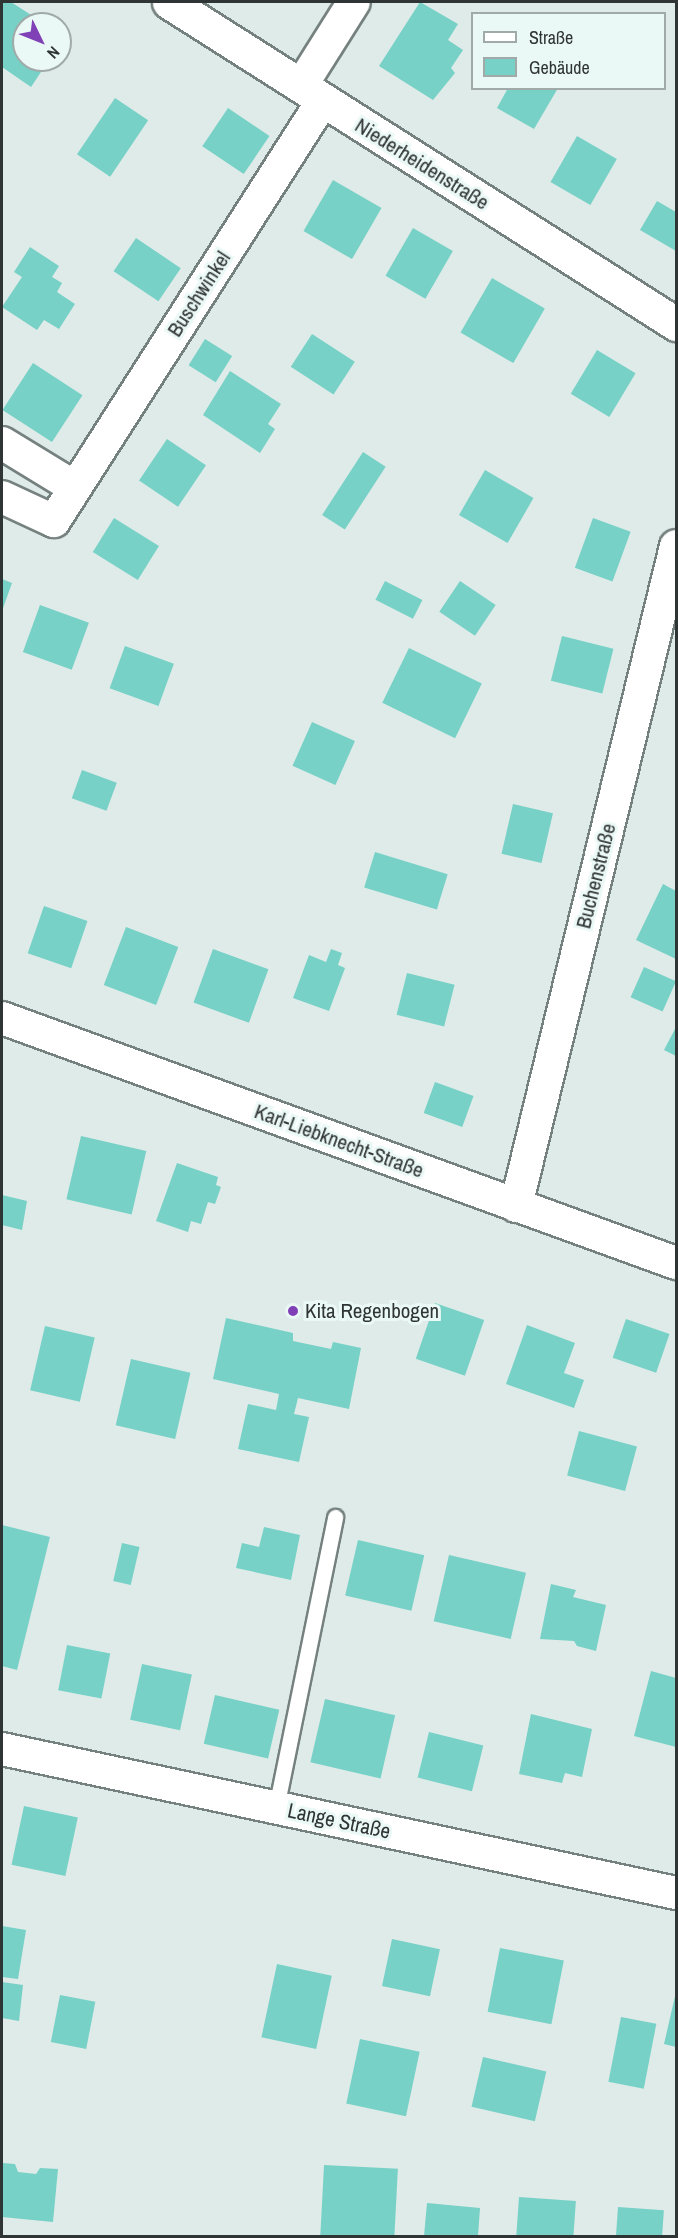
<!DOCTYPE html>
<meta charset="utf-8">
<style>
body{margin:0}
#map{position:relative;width:678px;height:2238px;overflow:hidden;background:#deebe9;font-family:"Archivo Narrow",sans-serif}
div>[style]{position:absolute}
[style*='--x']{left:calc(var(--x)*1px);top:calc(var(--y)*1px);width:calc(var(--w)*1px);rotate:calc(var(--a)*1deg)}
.building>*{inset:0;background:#77d1c6;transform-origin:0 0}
.roads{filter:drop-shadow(2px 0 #75817f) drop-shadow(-2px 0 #75817f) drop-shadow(0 2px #75817f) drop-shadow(0 -2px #75817f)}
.lane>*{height:15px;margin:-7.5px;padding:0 7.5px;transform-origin:7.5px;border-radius:7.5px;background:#fff}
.street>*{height:32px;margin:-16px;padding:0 16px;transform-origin:16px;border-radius:16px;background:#fff}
.secondary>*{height:33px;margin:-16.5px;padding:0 16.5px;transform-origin:16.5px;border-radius:16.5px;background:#fff}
.dots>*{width:16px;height:16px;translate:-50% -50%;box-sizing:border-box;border:3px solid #ebf9f6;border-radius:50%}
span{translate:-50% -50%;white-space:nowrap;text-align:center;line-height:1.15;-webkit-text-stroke:6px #ebf9f6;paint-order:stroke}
.street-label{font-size:21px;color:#2f3434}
.poi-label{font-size:21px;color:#2f3434}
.left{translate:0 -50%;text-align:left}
.frame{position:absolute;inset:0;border:3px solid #2f3434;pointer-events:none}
.legend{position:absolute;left:471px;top:12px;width:195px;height:78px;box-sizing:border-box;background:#ebf9f6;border:2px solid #a0aaa8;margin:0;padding:8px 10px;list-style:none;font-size:18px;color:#2f3434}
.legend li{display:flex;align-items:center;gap:12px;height:30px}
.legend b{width:30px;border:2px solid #a0aaa8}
.north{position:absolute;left:12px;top:12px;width:60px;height:60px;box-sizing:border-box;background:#ebf9f6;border:2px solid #a0aaa8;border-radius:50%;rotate:133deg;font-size:16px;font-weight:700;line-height:24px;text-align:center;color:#2f3434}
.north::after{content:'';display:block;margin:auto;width:21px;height:27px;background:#8041b6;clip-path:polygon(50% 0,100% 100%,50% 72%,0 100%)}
</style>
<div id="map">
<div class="building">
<div style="clip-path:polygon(2px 2px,11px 2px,45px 24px,24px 24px,24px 60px,49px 60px,31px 87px,2px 67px)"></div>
<div style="clip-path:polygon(420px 2px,458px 24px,448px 40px,463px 50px,451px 68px,455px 73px,433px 100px,379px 66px)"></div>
<div style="clip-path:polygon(508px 88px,558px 88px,534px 129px,497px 108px)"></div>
<div style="left:115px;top:98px;width:40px;height:68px;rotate:34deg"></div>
<div style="left:228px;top:108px;width:50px;height:46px;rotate:34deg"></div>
<div style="left:577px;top:136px;width:46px;height:53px;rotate:30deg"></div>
<div style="left:333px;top:180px;width:56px;height:59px;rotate:30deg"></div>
<div style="clip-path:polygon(657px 201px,676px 212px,676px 251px,640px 230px)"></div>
<div style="left:413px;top:228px;width:46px;height:55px;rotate:30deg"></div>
<div style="left:136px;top:238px;width:54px;height:40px;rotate:34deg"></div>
<div style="clip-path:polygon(30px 247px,59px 266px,52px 277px,62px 283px,57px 292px,75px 304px,59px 329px,44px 320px,37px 330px,2px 307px,22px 277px,14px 272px)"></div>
<div style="left:492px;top:278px;width:61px;height:63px;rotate:30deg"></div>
<div style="left:312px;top:334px;width:51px;height:39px;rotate:33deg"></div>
<div style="left:205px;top:339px;width:32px;height:31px;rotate:32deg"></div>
<div style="left:597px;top:350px;width:45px;height:51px;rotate:31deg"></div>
<div style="left:33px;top:363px;width:59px;height:56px;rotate:33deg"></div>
<div style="clip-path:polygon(230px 371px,281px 404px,268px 424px,275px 429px,260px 453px,203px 415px)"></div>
<div style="left:167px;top:439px;width:47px;height:50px;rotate:34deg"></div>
<div style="left:363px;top:452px;width:27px;height:75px;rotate:33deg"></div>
<div style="left:485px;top:470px;width:56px;height:52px;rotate:30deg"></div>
<div style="left:114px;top:518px;width:53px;height:40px;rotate:32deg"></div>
<div style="left:593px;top:518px;width:40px;height:53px;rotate:20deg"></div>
<div style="clip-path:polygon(2px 579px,12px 583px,2px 611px)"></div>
<div style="left:385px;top:581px;width:42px;height:21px;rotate:27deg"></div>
<div style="left:460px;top:581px;width:43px;height:37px;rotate:34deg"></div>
<div style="left:40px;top:605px;width:52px;height:50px;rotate:20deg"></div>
<div style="left:562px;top:636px;width:53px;height:46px;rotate:14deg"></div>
<div style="left:125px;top:646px;width:52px;height:45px;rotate:20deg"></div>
<div style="left:409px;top:648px;width:81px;height:61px;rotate:26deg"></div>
<div style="left:312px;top:722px;width:47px;height:48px;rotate:24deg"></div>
<div style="left:82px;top:770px;width:37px;height:30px;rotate:20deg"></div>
<div style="left:513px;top:804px;width:41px;height:51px;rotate:13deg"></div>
<div style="left:375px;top:852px;width:76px;height:37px;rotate:17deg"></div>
<div style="clip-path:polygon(663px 884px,676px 891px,676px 959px,636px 940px)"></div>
<div style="left:44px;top:906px;width:46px;height:50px;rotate:19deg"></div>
<div style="left:126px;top:927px;width:56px;height:62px;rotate:21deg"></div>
<div style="left:213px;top:949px;width:59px;height:57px;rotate:20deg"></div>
<div style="clip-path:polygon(331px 949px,342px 953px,338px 965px,345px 968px,329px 1011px,293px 998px,309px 955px,326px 962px)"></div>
<div style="left:644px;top:967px;width:35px;height:33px;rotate:24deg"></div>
<div style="left:407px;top:973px;width:49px;height:43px;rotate:14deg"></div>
<div style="clip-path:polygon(676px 1027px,676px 1056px,664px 1050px)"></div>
<div style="left:435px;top:1082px;width:41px;height:33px;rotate:20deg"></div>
<div style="left:81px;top:1136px;width:67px;height:65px;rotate:13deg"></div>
<div style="clip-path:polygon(177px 1163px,218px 1177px,216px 1185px,221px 1187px,215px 1204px,208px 1202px,201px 1224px,191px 1221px,188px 1232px,156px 1221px)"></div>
<div style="clip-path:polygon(2px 1195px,27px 1201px,22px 1230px,2px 1225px)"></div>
<div style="left:435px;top:1303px;width:52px;height:59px;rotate:19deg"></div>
<div style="clip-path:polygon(226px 1318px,293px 1333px,293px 1341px,331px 1349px,333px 1342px,361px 1348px,349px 1409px,298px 1398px,294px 1414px,309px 1417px,299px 1462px,238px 1449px,248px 1404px,276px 1410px,279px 1394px,213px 1379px)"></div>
<div style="left:626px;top:1319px;width:46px;height:41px;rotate:19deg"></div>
<div style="clip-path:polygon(527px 1325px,575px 1343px,564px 1373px,584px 1380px,574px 1408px,506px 1384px)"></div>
<div style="left:45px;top:1326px;width:51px;height:66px;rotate:13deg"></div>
<div style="left:131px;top:1359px;width:61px;height:68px;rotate:13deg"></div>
<div style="left:579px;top:1431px;width:60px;height:46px;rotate:15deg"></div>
<div style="clip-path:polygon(2px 1525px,50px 1537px,17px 1670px,2px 1666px)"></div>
<div style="clip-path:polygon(264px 1527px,300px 1535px,291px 1580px,236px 1568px,242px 1543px,259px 1547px)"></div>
<div style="left:358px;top:1540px;width:68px;height:57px;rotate:13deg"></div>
<div style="left:122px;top:1543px;width:18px;height:39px;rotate:13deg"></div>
<div style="left:449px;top:1555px;width:79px;height:68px;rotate:13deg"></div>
<div style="clip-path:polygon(551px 1584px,576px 1590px,573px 1597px,606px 1605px,596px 1651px,577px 1646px,574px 1641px,540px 1639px)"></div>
<div style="left:67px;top:1645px;width:44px;height:46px;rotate:11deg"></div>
<div style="left:142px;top:1664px;width:51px;height:57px;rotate:12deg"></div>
<div style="clip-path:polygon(651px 1671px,676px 1678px,676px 1747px,634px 1736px)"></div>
<div style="left:215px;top:1695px;width:66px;height:50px;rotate:13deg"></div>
<div style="left:325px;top:1699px;width:72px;height:65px;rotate:13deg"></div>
<div style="clip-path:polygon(531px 1714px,592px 1729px,582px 1777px,565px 1773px,562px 1783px,519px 1774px)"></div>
<div style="left:429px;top:1732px;width:56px;height:47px;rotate:14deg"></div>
<div style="left:24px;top:1806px;width:55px;height:60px;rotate:12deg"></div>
<div style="clip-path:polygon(2px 1926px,26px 1930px,18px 1979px,2px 1977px)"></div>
<div style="left:392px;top:1939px;width:49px;height:48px;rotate:12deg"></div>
<div style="left:500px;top:1948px;width:65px;height:65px;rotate:11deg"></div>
<div style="left:277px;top:1964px;width:56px;height:75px;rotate:12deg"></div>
<div style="clip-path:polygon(2px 1982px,23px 1985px,19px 2021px,2px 2018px)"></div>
<div style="clip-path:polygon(676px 1992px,676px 2047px,664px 2044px)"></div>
<div style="left:60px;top:1995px;width:36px;height:48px;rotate:11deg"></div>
<div style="left:621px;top:2017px;width:36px;height:66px;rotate:11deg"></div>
<div style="left:360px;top:2039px;width:61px;height:66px;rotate:12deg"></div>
<div style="left:483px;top:2057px;width:65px;height:51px;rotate:13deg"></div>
<div style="clip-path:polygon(2px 2163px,15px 2164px,18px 2172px,36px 2174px,40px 2168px,58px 2169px,53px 2222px,2px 2217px)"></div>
<div style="left:324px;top:2165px;width:74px;height:71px;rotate:3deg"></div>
<div style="left:519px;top:2197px;width:57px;height:39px;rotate:4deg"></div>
<div style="clip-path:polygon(427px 2203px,480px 2208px,478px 2236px,424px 2236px)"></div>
<div style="left:618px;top:2207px;width:46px;height:29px;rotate:4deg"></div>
</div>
<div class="roads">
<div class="lane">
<div style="--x:276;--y:1808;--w:297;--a:-78.5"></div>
</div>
<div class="street">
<div style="--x:301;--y:86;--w:99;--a:-57.8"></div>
<div style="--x:2;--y:443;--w:84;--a:31.4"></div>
<div style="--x:2;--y:497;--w:57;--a:24.8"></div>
<div style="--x:54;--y:521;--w:499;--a:-57.4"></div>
<div style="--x:2;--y:1018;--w:717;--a:19.98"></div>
<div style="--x:516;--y:1206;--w:679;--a:-76.37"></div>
<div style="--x:2;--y:1749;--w:689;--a:12.06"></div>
</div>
<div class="secondary">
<div style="--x:169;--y:2;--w:601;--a:32.42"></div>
</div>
</div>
<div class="dots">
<div style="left:293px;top:1311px;background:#8041b6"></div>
</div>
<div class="street-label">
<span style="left:422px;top:164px;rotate:32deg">Niederheidenstraße</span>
<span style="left:199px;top:294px;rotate:-57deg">Buschwinkel</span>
<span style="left:596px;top:876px;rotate:-76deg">Buchenstraße</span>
<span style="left:339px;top:1141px;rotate:20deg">Karl-Liebknecht-Straße</span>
<span style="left:339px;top:1821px;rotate:12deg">Lange Straße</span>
</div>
<div class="poi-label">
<span class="left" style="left:305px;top:1311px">Kita Regenbogen</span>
</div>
<div class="frame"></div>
<ul class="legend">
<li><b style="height:8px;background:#fff"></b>Straße</li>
<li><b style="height:16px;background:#77d1c6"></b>Gebäude</li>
</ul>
<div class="north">N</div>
</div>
